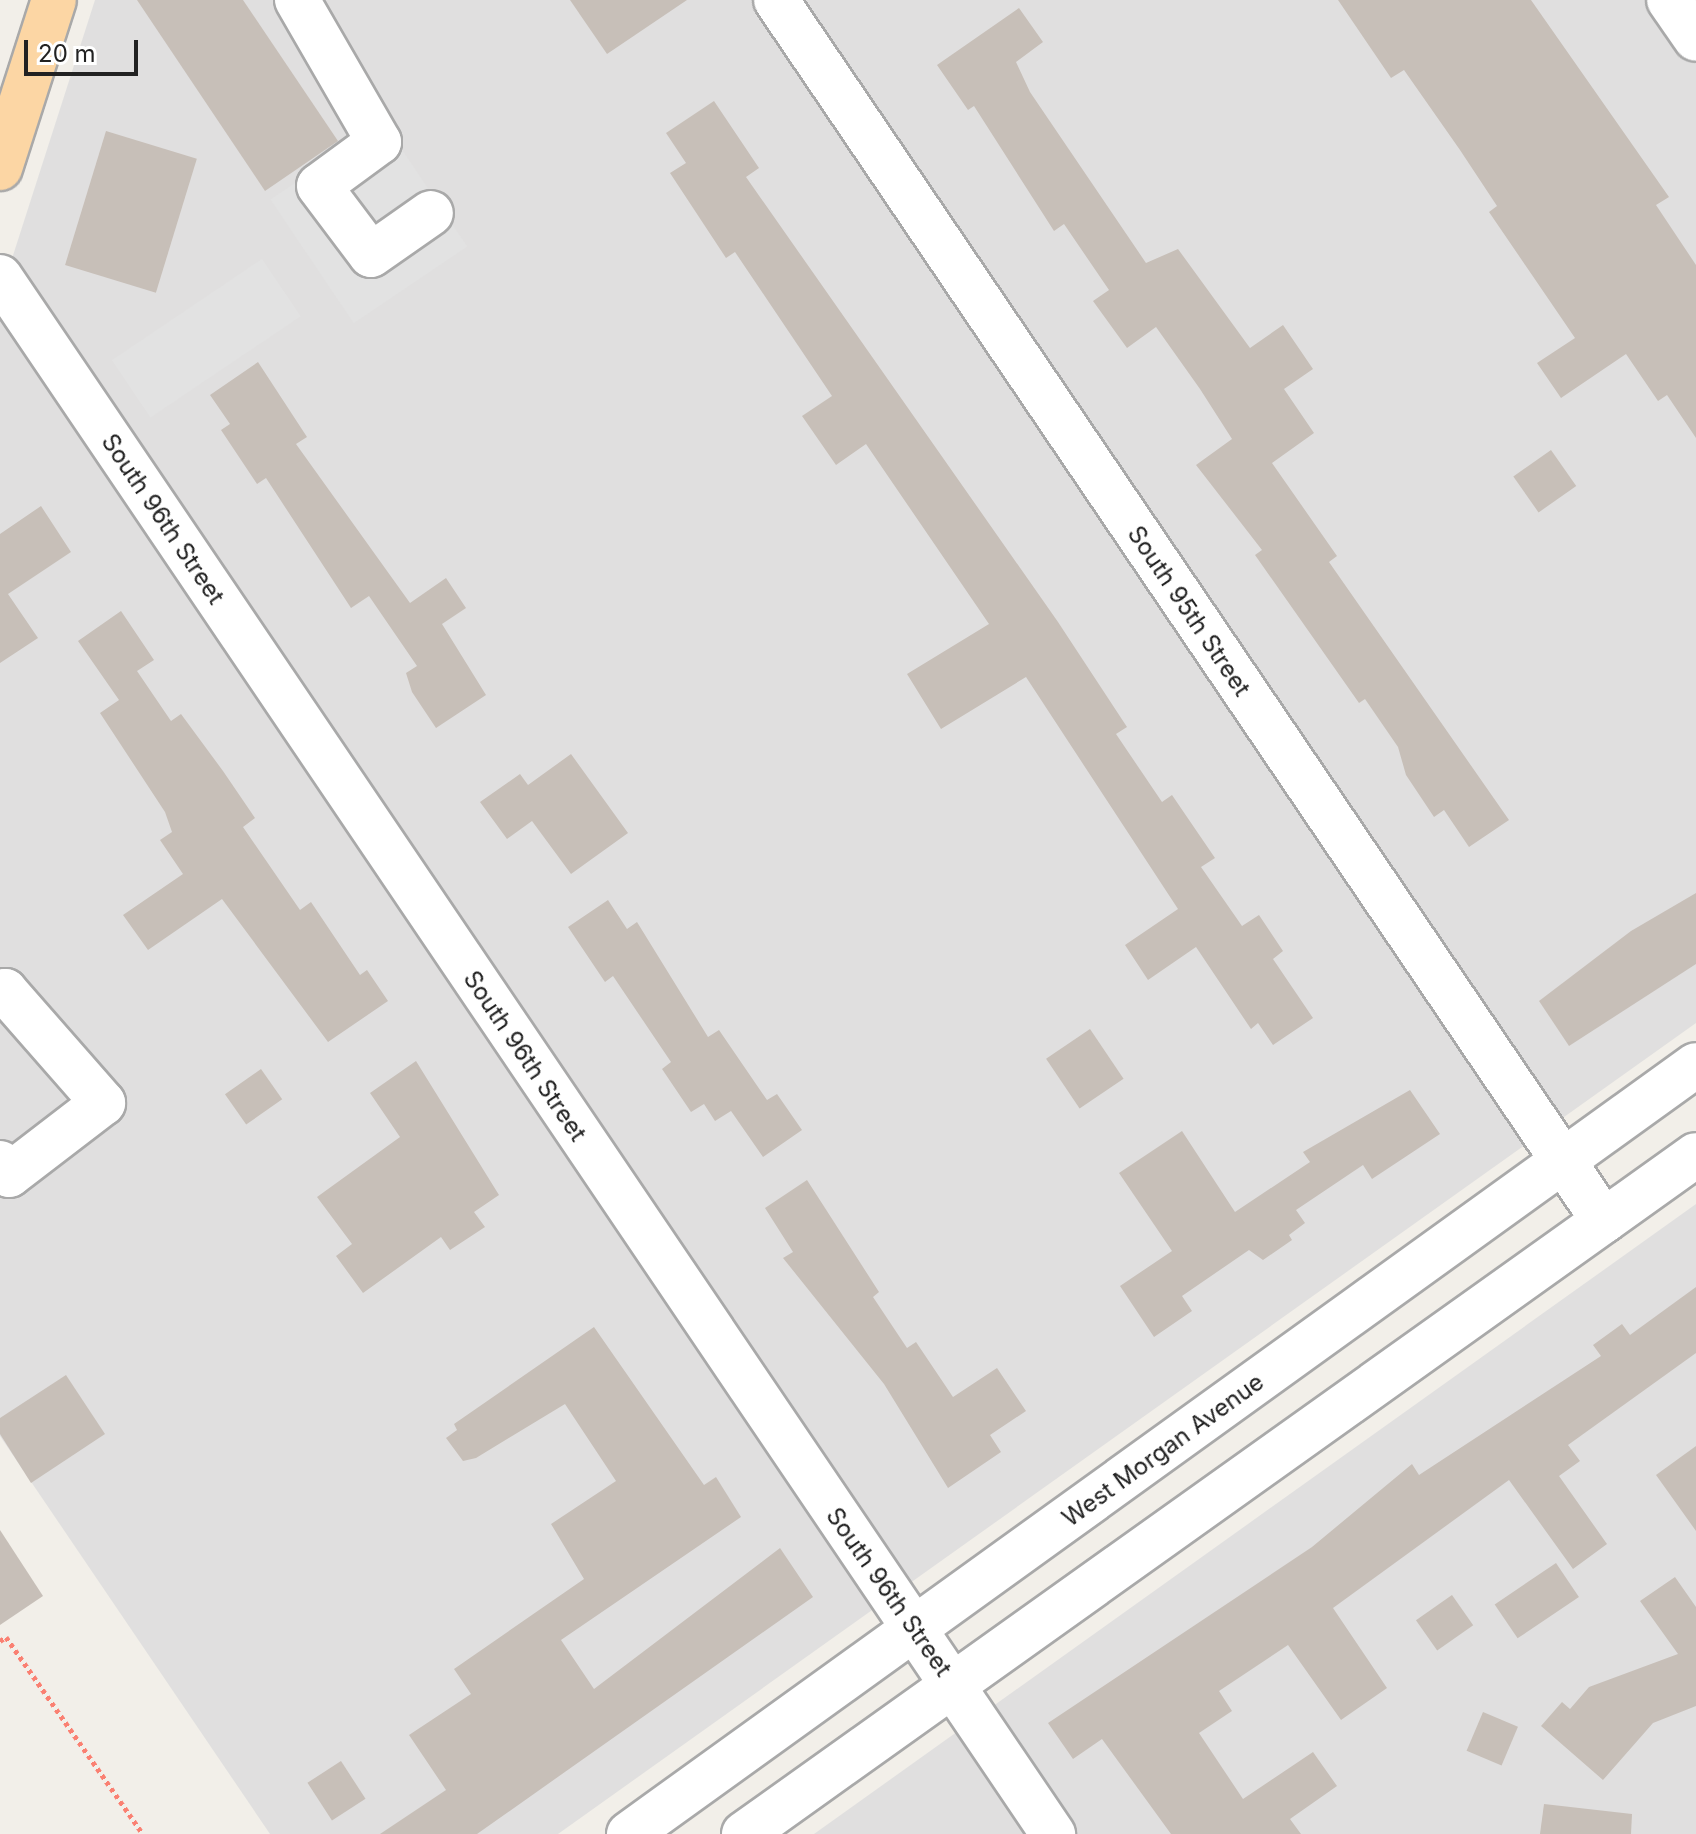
<!DOCTYPE html>
<style>
body{margin:0}
#map{position:relative;width:1696px;height:1834px;overflow:hidden;background:#f2efe9;font-family:Inter,sans-serif}
div>[style]{position:absolute}
[style*='--x']{left:calc(var(--x)*1px);top:calc(var(--y)*1px);width:calc(var(--w)*1px);rotate:calc(var(--a)*1deg)}
.residential>*{inset:0;background:#e0dfdf}
.parking>*{inset:0;background:#e2e2e2;transform-origin:0 0}
.building>*{inset:0;background:#c7bfb8;transform-origin:0 0}
.path>*{height:5px;margin-top:-2.5px;transform-origin:0;background:repeating-linear-gradient(90deg,#fa8072 0 4px,transparent 0 8px)}
.roads{filter:drop-shadow(2px 0 #a9a9a9) drop-shadow(-2px 0 #a9a9a9) drop-shadow(0 2px #a9a9a9) drop-shadow(0 -2px #a9a9a9)}
.minor>*{height:44px;margin:-22px;padding:0 22px;transform-origin:22px;border-radius:22px;background:#fff}
.major>*{height:44px;margin:-22px;padding:0 22px;transform-origin:22px;border-radius:22px;background:#fcd6a4}
span{translate:-50% -50%;white-space:nowrap;text-align:center;line-height:1.15;-webkit-text-stroke:8px #fff;paint-order:stroke}
.street-label{font-size:24px;color:#222}
.scale{position:absolute;left:24px;top:40px;width:114px;height:36px;box-sizing:border-box;border:4px solid #222;border-top:0;padding-left:10px;font-size:24px;line-height:28px;white-space:nowrap;color:#222;-webkit-text-stroke:6px #fff;paint-order:stroke}
</style>
<div id="map">
<div class="residential">
<div style="clip-path:polygon(95px 0,1696px 0,1696px 1023px,558px 1834px,270px 1834px,0 1436px,0 296px)"></div>
<div style="clip-path:polygon(1696px 1204px,1696px 1834px,814px 1834px)"></div>
</div>
<div class="parking">
<div style="left:384px;top:123px;width:149px;height:137px;rotate:56deg"></div>
<div style="left:262px;top:259px;width:69px;height:181px;rotate:56deg"></div>
</div>
<div class="building">
<div style="clip-path:polygon(137px 0,243px 0,338px 141px,265px 191px)"></div>
<div style="clip-path:polygon(570px 0,687px 0,607px 54px)"></div>
<div style="clip-path:polygon(1338px 0,1531px 0,1669px 197px,1656px 205px,1696px 265px,1696px 438px,1667px 395px,1658px 401px,1626px 354px,1561px 398px,1537px 363px,1575px 338px,1489px 212px,1497px 206px,1460px 150px,1404px 70px,1391px 78px)"></div>
<div style="clip-path:polygon(1019px 8px,1043px 42px,1016px 62px,1030px 92px,1146px 263px,1178px 249px,1250px 348px,1283px 325px,1313px 369px,1284px 389px,1314px 433px,1272px 463px,1337px 556px,1329px 562px,1509px 820px,1469px 847px,1444px 810px,1434px 817px,1406px 775px,1398px 747px,1365px 699px,1359px 703px,1255px 555px,1262px 550px,1196px 465px,1232px 439px,1200px 389px,1156px 327px,1127px 348px,1093px 301px,1109px 290px,1064px 224px,1054px 231px,974px 106px,968px 110px,937px 65px)"></div>
<div style="clip-path:polygon(714px 101px,759px 168px,746px 177px,1058px 622px,1127px 727px,1116px 734px,1162px 802px,1172px 795px,1215px 858px,1201px 867px,1242px 926px,1259px 915px,1283px 951px,1273px 959px,1313px 1018px,1273px 1045px,1258px 1023px,1251px 1029px,1196px 947px,1148px 980px,1125px 945px,1178px 909px,1026px 677px,941px 729px,907px 674px,989px 624px,866px 444px,836px 465px,802px 416px,832px 396px,735px 252px,726px 258px,670px 173px,686px 163px,666px 133px)"></div>
<div style="left:106px;top:131px;width:95px;height:140px;rotate:17deg"></div>
<div style="clip-path:polygon(258px 362px,307px 437px,296px 444px,410px 603px,446px 578px,466px 608px,442px 624px,486px 695px,436px 728px,412px 692px,406px 673px,417px 666px,369px 596px,351px 608px,266px 478px,257px 484px,221px 430px,230px 424px,210px 395px)"></div>
<div style="left:1551px;top:450px;width:44px;height:46px;rotate:55deg"></div>
<div style="clip-path:polygon(41px 506px,71px 552px,8px 594px,38px 638px,0 663px,0 534px)"></div>
<div style="clip-path:polygon(121px 611px,154px 660px,137px 671px,171px 721px,181px 714px,223px 771px,255px 818px,243px 827px,300px 910px,311px 902px,360px 975px,367px 970px,388px 1001px,328px 1042px,222px 899px,148px 950px,123px 915px,183px 874px,160px 840px,172px 832px,165px 812px,100px 713px,119px 700px,78px 641px)"></div>
<div style="clip-path:polygon(571px 754px,628px 833px,571px 874px,532px 821px,507px 839px,480px 802px,520px 774px,528px 785px)"></div>
<div style="clip-path:polygon(1696px 893px,1696px 964px,1569px 1046px,1539px 1001px,1631px 931px)"></div>
<div style="clip-path:polygon(608px 900px,627px 929px,637px 922px,708px 1037px,719px 1030px,767px 1100px,777px 1094px,802px 1130px,763px 1157px,731px 1111px,715px 1121px,704px 1104px,691px 1112px,662px 1069px,671px 1062px,613px 976px,605px 982px,568px 927px)"></div>
<div style="left:1090px;top:1029px;width:60px;height:53px;rotate:56deg"></div>
<div style="clip-path:polygon(416px 1061px,499px 1195px,474px 1212px,485px 1227px,450px 1250px,441px 1237px,363px 1293px,336px 1256px,352px 1244px,317px 1197px,400px 1137px,370px 1093px)"></div>
<div style="left:261px;top:1069px;width:37px;height:44px;rotate:55deg"></div>
<div style="clip-path:polygon(1410px 1090px,1440px 1134px,1372px 1179px,1363px 1165px,1296px 1210px,1305px 1223px,1289px 1235px,1292px 1240px,1263px 1260px,1249px 1250px,1182px 1296px,1192px 1311px,1154px 1337px,1120px 1286px,1172px 1251px,1119px 1173px,1182px 1131px,1235px 1212px,1310px 1162px,1303px 1152px)"></div>
<div style="clip-path:polygon(807px 1180px,879px 1292px,873px 1297px,907px 1348px,916px 1342px,953px 1397px,997px 1368px,1026px 1411px,990px 1435px,1001px 1452px,948px 1488px,884px 1384px,783px 1258px,793px 1252px,765px 1208px)"></div>
<div style="clip-path:polygon(1696px 1287px,1696px 1353px,1568px 1445px,1580px 1461px,1559px 1476px,1607px 1544px,1573px 1569px,1509px 1480px,1333px 1608px,1387px 1688px,1341px 1720px,1288px 1645px,1219px 1691px,1232px 1711px,1199px 1733px,1243px 1799px,1313px 1752px,1337px 1786px,1290px 1819px,1301px 1834px,1171px 1834px,1102px 1739px,1073px 1759px,1048px 1723px,1312px 1547px,1412px 1464px,1419px 1475px,1601px 1356px,1593px 1345px,1622px 1324px,1630px 1335px)"></div>
<div style="clip-path:polygon(594px 1327px,704px 1485px,716px 1477px,741px 1517px,561px 1640px,594px 1689px,780px 1548px,813px 1597px,477px 1834px,380px 1834px,446px 1790px,409px 1735px,471px 1694px,454px 1669px,584px 1579px,551px 1524px,616px 1481px,565px 1404px,476px 1458px,463px 1461px,446px 1438px,457px 1430px,454px 1424px)"></div>
<div style="clip-path:polygon(66px 1375px,105px 1434px,31px 1483px,0 1434px,0 1418px)"></div>
<div style="clip-path:polygon(1696px 1446px,1696px 1531px,1656px 1475px)"></div>
<div style="clip-path:polygon(0 1530px,43px 1596px,0 1625px)"></div>
<div style="left:1556px;top:1563px;width:41px;height:74px;rotate:56deg"></div>
<div style="clip-path:polygon(1675px 1577px,1696px 1607px,1696px 1706px,1653px 1723px,1603px 1780px,1541px 1726px,1562px 1702px,1570px 1709px,1589px 1687px,1678px 1654px,1640px 1601px)"></div>
<div style="left:1452px;top:1595px;width:37px;height:44px;rotate:55deg"></div>
<div style="left:1483px;top:1712px;width:38px;height:42px;rotate:23deg"></div>
<div style="left:341px;top:1761px;width:45px;height:40px;rotate:57deg"></div>
<div style="clip-path:polygon(1544px 1804px,1632px 1814px,1631px 1834px,1540px 1834px)"></div>
</div>
<div class="path">
<div style="--x:0;--y:1641;--w:7;--a:-34"></div>
<div style="--x:6;--y:1637;--w:240;--a:55.2"></div>
</div>
<div class="roads">
<div class="minor">
<div style="--x:297;--y:0;--w:164;--a:60"></div>
<div style="--x:379;--y:142;--w:74;--a:143.7"></div>
<div style="--x:319;--y:186;--w:86;--a:53"></div>
<div style="--x:371;--y:255;--w:73;--a:-35"></div>
<div style="--x:776;--y:0;--w:1475;--a:55.86"></div>
<div style="--x:1669;--y:0;--w:47;--a:55.3"></div>
<div style="--x:0;--y:277;--w:1880;--a:55.93"></div>
<div style="--x:0;--y:994;--w:6;--a:-31"></div>
<div style="--x:5;--y:991;--w:149;--a:48.8"></div>
<div style="--x:103;--y:1103;--w:118;--a:142.5"></div>
<div style="--x:9;--y:1175;--w:15;--a:-127"></div>
<div style="--x:629;--y:1834;--w:1315;--a:-35.78"></div>
<div style="--x:744;--y:1834;--w:1169;--a:-35.5"></div>
</div>
<div class="major">
<div style="--x:0;--y:168;--w:176;--a:-72.2"></div>
</div>
</div>
<div class="street-label">
<span style="left:163px;top:519px;rotate:56deg">South 96th Street</span>
<span style="left:1189px;top:611px;rotate:56deg">South 95th Street</span>
<span style="left:525px;top:1056px;rotate:56deg">South 96th Street</span>
<span style="left:1163px;top:1450px;rotate:-36deg">West Morgan Avenue</span>
<span style="left:889px;top:1592px;rotate:55deg">South 96th Street</span>
</div>
<div class="scale">20 m</div>
</div>
